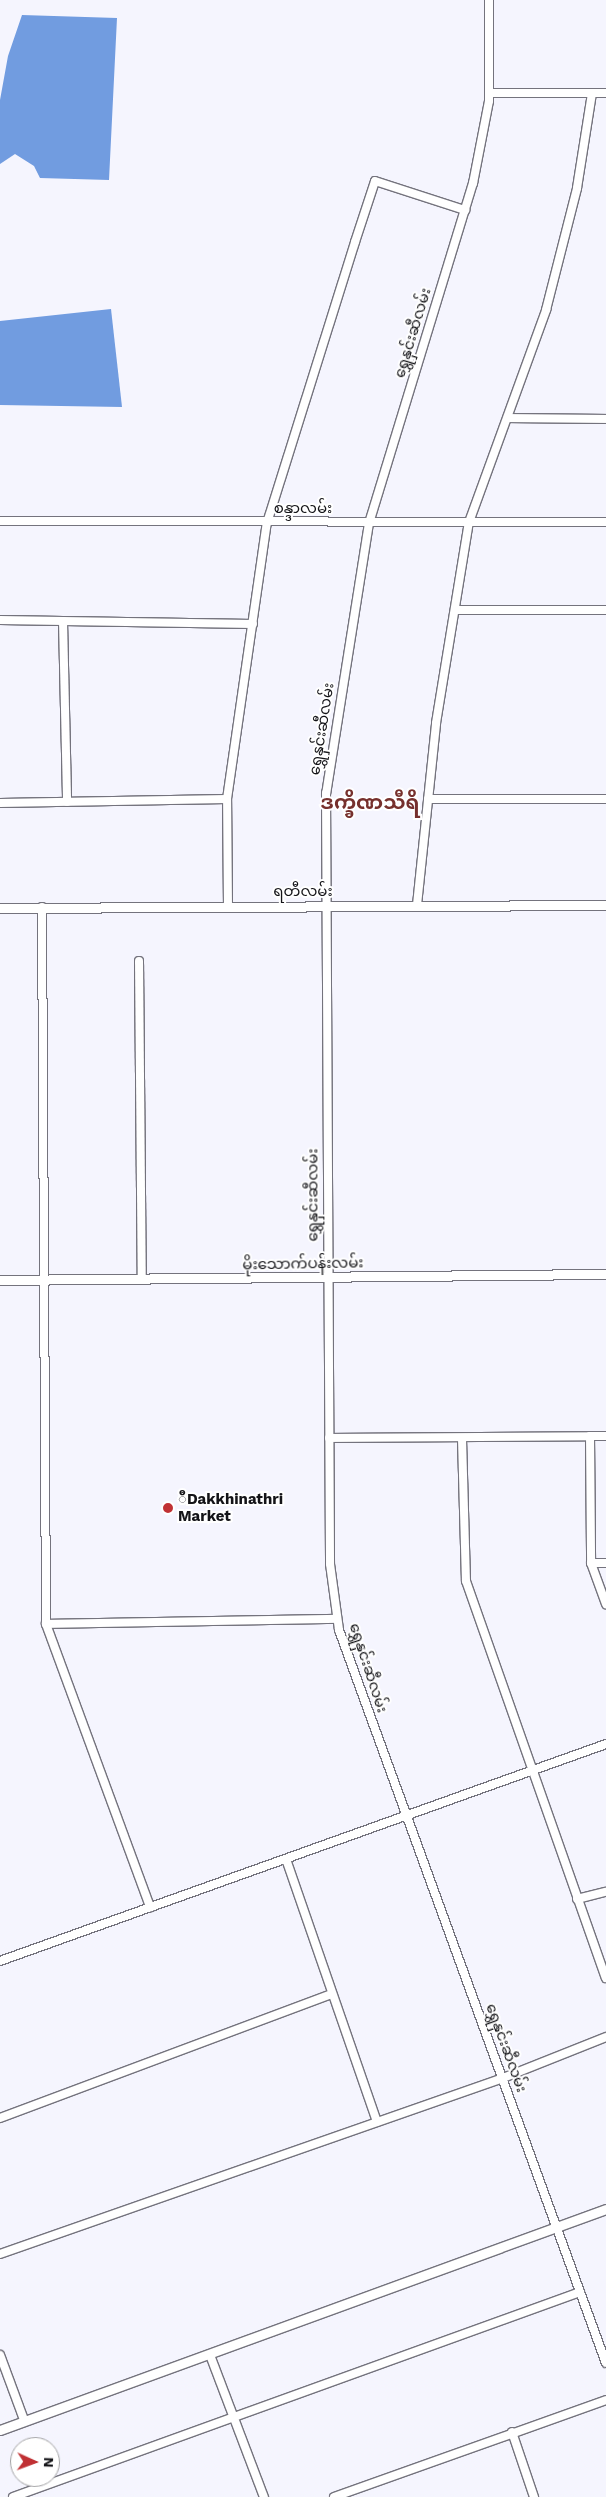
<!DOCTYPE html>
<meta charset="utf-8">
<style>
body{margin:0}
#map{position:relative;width:606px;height:2497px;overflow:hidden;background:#f5f5fe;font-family:"Work Sans","Noto Sans Myanmar",sans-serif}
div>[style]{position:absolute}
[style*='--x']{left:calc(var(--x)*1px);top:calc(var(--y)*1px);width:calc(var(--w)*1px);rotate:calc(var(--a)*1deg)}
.water>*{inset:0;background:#719ce0}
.roads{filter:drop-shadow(1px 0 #74737d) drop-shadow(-1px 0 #74737d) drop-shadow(0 1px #74737d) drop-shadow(0 -1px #74737d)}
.minor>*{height:8px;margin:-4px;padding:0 4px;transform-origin:4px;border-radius:4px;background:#fff}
.tertiary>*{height:9px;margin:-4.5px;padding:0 4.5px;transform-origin:4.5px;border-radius:4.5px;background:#fff}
.dots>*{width:14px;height:14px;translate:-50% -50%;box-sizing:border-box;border:2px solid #fff;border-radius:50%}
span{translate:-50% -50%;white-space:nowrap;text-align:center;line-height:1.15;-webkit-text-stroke:4px #fff;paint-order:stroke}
.street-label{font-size:15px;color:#141418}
.poi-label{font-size:15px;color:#141418;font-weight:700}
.left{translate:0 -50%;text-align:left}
.district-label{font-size:20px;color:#76302d;font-weight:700}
.north{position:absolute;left:10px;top:2437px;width:50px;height:50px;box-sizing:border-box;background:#fff;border:1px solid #a1a1a3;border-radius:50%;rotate:92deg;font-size:14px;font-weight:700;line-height:20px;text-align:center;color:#141418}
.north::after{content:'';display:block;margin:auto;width:18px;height:22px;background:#c03134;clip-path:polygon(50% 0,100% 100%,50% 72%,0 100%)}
</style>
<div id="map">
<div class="water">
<div style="clip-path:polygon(22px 15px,117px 18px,109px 180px,40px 178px,34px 166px,15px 154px,0 164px,0 100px,8px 56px)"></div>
<div style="clip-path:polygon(111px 309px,122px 407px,0 405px,0 321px)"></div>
</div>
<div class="roads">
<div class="minor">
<div style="--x:489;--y:0;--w:101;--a:90"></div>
<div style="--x:489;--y:101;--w:84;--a:101"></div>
<div style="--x:473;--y:183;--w:356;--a:107"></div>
<div style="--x:369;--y:523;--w:273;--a:99"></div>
<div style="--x:326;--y:793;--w:771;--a:89.7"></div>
<div style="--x:330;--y:1564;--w:67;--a:82.2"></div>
<div style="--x:339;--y:1630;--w:780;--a:69.99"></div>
<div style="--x:489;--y:93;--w:117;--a:0"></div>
<div style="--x:508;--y:418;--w:98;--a:0.6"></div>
<div style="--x:0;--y:521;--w:606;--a:0.09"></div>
<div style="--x:455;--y:610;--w:151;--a:0"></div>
<div style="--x:0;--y:620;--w:253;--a:0.9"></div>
<div style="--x:63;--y:621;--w:181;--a:88.7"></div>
<div style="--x:428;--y:799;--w:178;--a:0"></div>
<div style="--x:0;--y:803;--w:227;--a:-1"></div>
<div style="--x:417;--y:905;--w:183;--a:-84"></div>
<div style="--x:436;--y:723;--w:204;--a:-80.7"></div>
<div style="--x:469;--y:522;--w:226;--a:-70"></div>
<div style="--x:546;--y:310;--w:126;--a:-75.7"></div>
<div style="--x:577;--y:188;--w:96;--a:-81"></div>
<div style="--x:228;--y:906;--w:107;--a:-90.5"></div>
<div style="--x:227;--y:799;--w:279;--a:-81.8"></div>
<div style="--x:267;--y:523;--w:294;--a:-72.6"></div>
<div style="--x:355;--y:242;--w:64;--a:-71.8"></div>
<div style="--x:375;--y:181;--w:95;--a:17.9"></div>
<div style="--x:42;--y:907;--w:717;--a:89.68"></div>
<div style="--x:46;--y:1624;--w:291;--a:-1"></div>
<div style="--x:139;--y:961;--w:319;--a:89.5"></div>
<div style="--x:606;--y:1436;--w:16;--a:180"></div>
<div style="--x:590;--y:1436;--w:127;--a:89.5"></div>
<div style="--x:591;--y:1563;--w:44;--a:69.9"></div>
<div style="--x:329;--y:1438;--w:261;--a:-0.4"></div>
<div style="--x:462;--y:1439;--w:142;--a:88.4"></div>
<div style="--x:466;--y:1581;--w:421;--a:70.6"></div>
<div style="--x:591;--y:1563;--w:15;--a:0"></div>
<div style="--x:46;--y:1624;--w:302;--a:69.8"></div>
<div style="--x:286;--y:1859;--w:278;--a:70.9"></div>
<div style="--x:577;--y:1899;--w:30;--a:-14"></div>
<div style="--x:0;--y:1961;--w:644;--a:-19.7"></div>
<div style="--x:0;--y:2118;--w:354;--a:-20.5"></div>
<div style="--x:0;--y:2254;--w:533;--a:-19.28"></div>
<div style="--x:503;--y:2078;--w:111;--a:-21.7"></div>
<div style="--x:0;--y:2355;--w:69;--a:69.7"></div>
<div style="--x:210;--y:2355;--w:152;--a:69.2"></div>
<div style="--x:512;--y:2432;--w:69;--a:71.3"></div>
<div style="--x:13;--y:2497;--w:603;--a:-19.88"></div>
<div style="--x:334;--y:2497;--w:289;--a:-19.6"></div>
</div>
<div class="tertiary">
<div style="--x:0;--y:908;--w:606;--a:-0.28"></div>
<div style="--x:0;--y:1280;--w:606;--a:-0.57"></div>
<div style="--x:0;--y:2430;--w:645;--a:-20.04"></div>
</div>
</div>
<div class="dots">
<div style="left:168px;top:1508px;background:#c03134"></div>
</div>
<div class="street-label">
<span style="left:413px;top:333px;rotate:-73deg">ရွှေနှင်းဆီလမ်း</span>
<span style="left:303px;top:509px">စန္ဒာလမ်း</span>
<span style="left:322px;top:729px;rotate:-81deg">ရွှေနှင်းဆီလမ်း</span>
<span style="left:303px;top:892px">ရတီလမ်း</span>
<span style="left:313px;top:1195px;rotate:-90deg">ရွှေနှင်းဆီလမ်း</span>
<span style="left:303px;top:1264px;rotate:-1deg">မိုးသောက်ပန်းလမ်း</span>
<span style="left:368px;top:1668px;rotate:72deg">ရွှေနှင်းဆီလမ်း</span>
<span style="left:506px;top:2048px;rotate:70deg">ရွှေနှင်းဆီလမ်း</span>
</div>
<div class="poi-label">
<span class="left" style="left:178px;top:1508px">ီDakkhinathri<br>Market</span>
</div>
<div class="district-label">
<span style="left:370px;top:802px">ဒက္ခိဏသီရိ</span>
</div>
<div class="north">N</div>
</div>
